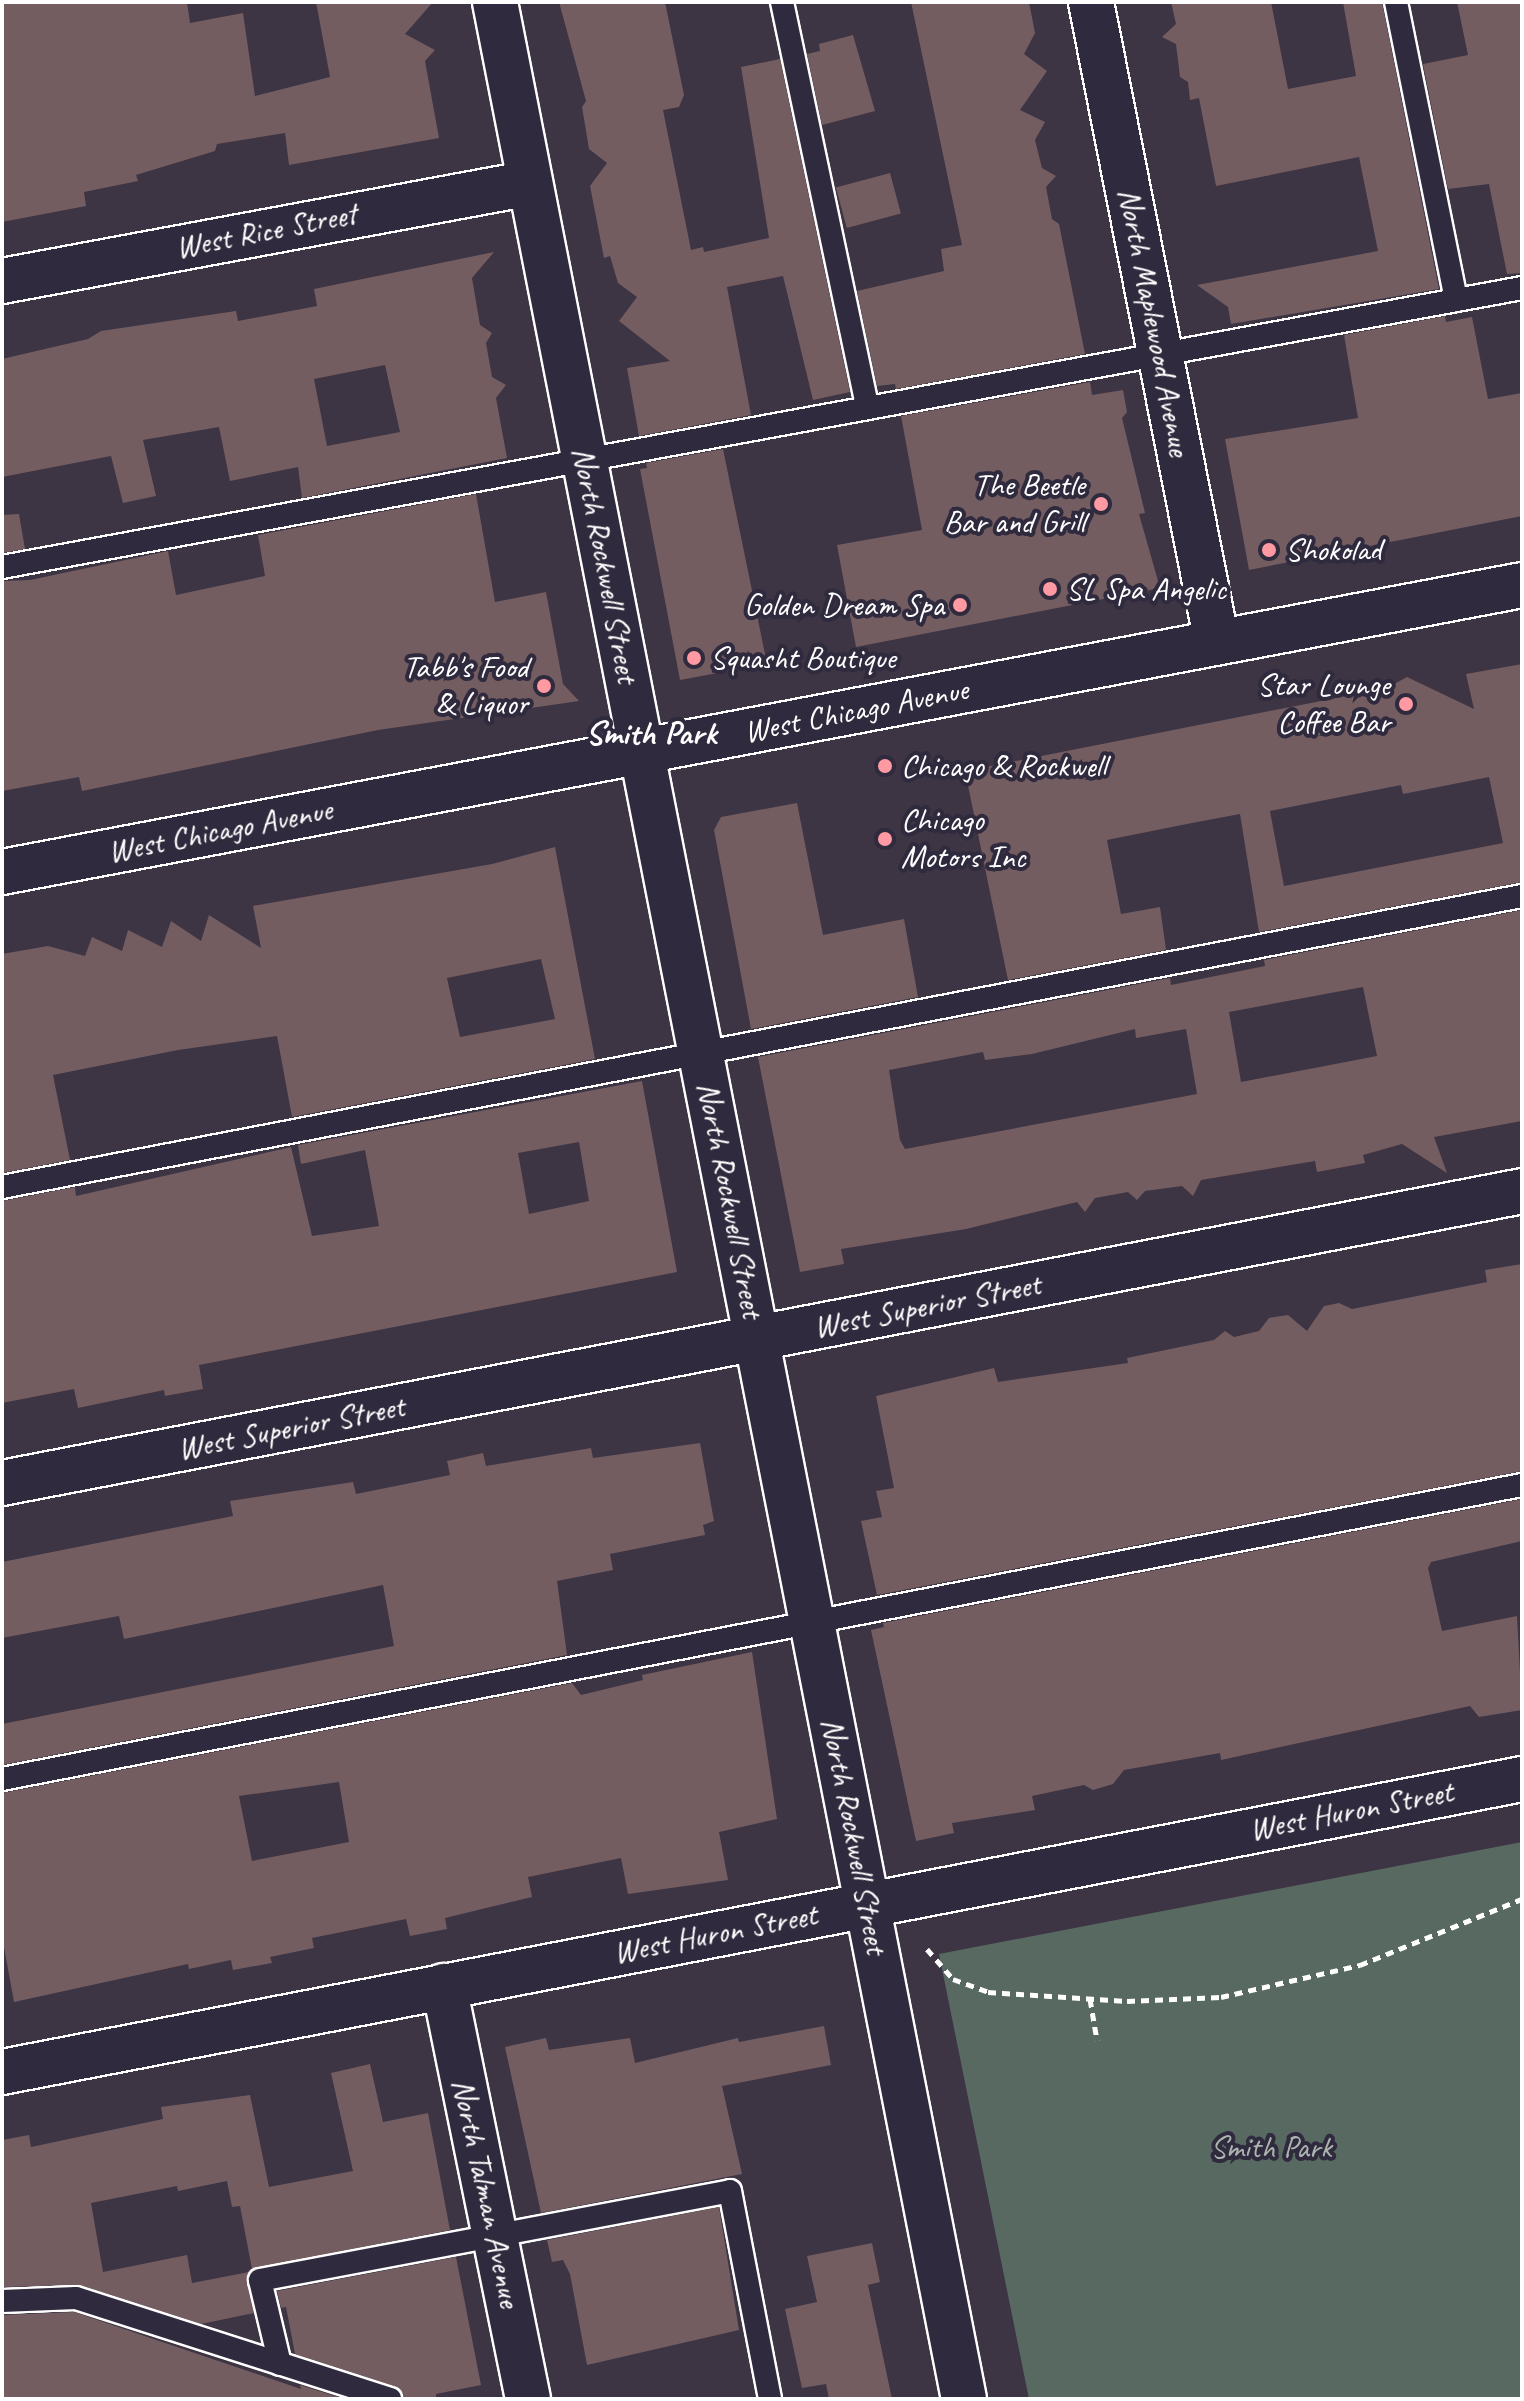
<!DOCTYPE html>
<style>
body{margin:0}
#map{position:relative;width:1524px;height:2401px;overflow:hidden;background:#3d3444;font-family:Caveat,sans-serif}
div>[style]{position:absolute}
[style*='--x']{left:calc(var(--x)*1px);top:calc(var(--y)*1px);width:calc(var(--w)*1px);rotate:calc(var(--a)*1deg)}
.green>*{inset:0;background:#586961}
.building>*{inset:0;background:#735d61;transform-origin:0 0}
.path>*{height:5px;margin-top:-2.5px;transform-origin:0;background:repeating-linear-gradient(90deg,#fff 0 8px,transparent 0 14px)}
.roads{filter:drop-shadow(2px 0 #fff) drop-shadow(-2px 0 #fff) drop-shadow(0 2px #fff) drop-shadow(0 -2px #fff)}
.service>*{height:22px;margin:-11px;padding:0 11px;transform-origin:11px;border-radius:11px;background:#2f2a3d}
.minor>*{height:44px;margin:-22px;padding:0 22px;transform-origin:22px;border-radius:22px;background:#2f2a3d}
.secondary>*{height:44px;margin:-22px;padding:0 22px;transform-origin:22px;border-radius:22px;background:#2f2a3d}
.dots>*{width:22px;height:22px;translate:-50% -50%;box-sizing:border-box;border:4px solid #2f2a3d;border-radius:50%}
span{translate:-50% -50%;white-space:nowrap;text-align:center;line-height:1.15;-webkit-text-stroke:8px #2f2a3d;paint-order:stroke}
.street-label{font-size:32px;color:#fff}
.poi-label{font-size:32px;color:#fff}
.right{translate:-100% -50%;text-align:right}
.left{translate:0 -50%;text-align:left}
.park-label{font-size:32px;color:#acb4b0}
.neighbourhood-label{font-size:34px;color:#fff;font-weight:700}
.frame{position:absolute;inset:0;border:4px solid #fff;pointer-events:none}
</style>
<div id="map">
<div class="green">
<div style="clip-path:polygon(1522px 1842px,1522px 2399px,1029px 2399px,939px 1954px)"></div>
</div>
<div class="building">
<div style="clip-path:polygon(2px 2px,187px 2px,190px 23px,243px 13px,255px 96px,330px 77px,316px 2px,433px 2px,405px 34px,435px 50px,425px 61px,439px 138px,289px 165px,285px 133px,217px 144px,215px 151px,136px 175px,138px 181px,84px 192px,86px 206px,2px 222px)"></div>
<div style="clip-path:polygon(559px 2px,665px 2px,684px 95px,679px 107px,663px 110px,691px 250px,703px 247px,704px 252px,769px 238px,741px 67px,780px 59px,850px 392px,813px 400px,783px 276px,727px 287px,751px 415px,639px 436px,627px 368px,670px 361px,619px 321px,637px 297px,618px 283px,610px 256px,604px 258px,590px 186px,607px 163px,589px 149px,582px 107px,586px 101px)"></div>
<div style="clip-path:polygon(911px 2px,1029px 2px,1035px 33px,1024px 54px,1047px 71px,1020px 110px,1045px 122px,1035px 140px,1042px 168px,1056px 176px,1046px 187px,1052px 219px,1059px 224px,1085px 354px,896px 389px,895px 384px,877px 386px,857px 291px,944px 271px,941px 249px,962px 245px)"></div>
<div style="clip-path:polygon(1171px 2px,1271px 2px,1288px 89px,1356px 76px,1343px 2px,1382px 2px,1439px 289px,1231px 324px,1228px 307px,1197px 285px,1378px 251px,1359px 157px,1216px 186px,1199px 98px,1190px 100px,1188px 82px,1180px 77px,1176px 44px,1162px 37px,1176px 24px)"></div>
<div style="clip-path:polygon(1457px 2px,1522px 2px,1522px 273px,1507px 274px,1489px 184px,1448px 189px,1423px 64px,1468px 55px)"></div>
<div style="clip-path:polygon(853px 35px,875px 111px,822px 125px,807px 54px,820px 51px,819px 44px)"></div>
<div style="left:890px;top:173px;width:42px;height:56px;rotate:75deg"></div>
<div style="clip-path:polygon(evenodd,494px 252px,472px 278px,480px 325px,492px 333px,486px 343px,492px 377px,506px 385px,496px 398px,507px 458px,302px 498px,298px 467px,230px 481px,219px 427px,143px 440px,156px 496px,123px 503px,111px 456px,2px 477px,2px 359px,88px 339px,101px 331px,236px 311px,238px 321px,317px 306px,314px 289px,494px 252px,385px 365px,400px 432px,327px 446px,314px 379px,385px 365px)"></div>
<div style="clip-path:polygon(1445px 316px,1446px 322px,1472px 317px,1488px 399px,1522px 393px,1522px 516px,1249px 570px,1225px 439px,1358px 418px,1344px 335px)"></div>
<div style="clip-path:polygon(1090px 382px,1092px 395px,1123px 390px,1127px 412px,1122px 418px,1145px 513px,1139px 514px,1160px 588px,856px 647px,837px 545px,922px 530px,901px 416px)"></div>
<div style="clip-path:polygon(723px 449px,767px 664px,680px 680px,640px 469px,647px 468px,646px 463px)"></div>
<div style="clip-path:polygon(476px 494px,495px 602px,546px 592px,563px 684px,579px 701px,378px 730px,82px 791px,79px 777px,2px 791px,2px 581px,30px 580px,168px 551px,176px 595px,265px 576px,258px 535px)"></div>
<div style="clip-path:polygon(19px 514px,25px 549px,2px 553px,2px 515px)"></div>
<div style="clip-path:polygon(evenodd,1522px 664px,1522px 882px,1259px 932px,1240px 814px,1192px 823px,1107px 840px,1121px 914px,1160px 907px,1166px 950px,1008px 980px,965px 771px,1387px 688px,1407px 677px,1474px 709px,1466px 674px,1522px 664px,1489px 777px,1503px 843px,1284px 886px,1270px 811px,1401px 785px,1403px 794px,1489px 777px)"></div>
<div style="clip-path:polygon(797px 803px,823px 935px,904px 919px,918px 997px,751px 1029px,714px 830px,721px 817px)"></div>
<div style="clip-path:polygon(evenodd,555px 847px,595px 1059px,292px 1117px,277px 1036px,178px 1050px,53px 1075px,70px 1160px,2px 1173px,2px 954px,48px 946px,85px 956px,92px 937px,122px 951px,128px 930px,162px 947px,171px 921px,201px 941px,209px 915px,261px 948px,253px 906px,492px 864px,555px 847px,541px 959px,555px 1019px,460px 1037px,447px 978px,541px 959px)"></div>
<div style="clip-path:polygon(evenodd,1522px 910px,1522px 1121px,1434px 1137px,1447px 1173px,1402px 1144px,1363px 1155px,1365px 1163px,1317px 1172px,1315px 1161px,1201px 1180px,1193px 1196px,1182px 1186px,1145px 1191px,1137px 1200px,1128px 1192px,1095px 1198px,1085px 1212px,1077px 1202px,966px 1229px,841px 1249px,844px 1264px,800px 1272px,758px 1057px,1170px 978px,1171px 985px,1265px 966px,1264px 960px,1522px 910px,1363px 987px,1377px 1056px,1241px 1082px,1229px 1012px,1363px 987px,1522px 910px,1135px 1029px,1136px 1038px,1186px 1029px,1197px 1094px,905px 1149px,900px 1140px,889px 1070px,983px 1052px,985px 1060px,1032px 1054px,1135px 1029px)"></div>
<div style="clip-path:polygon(evenodd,642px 1081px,677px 1272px,199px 1365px,203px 1389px,165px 1396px,164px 1390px,78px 1408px,74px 1389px,2px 1403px,2px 1201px,75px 1187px,76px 1196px,291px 1147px,312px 1236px,379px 1226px,365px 1150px,301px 1164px,298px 1145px,642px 1081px,579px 1142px,589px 1201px,529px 1214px,518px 1153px,579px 1142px)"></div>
<div style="clip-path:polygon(1522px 1264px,1522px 1471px,877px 1595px,861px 1521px,882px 1517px,876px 1491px,894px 1488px,876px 1396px,994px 1368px,998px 1382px,1128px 1363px,1127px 1358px,1214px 1340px,1225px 1331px,1234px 1337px,1259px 1331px,1269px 1318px,1288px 1315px,1307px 1331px,1324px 1306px,1339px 1303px,1352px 1309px,1487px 1282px,1485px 1270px)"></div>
<div style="clip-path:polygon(700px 1443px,714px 1521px,703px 1525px,705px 1535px,610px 1554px,613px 1570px,557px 1581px,567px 1655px,2px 1765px,2px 1724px,394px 1646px,383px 1585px,124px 1639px,119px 1616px,2px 1638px,2px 1562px,233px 1516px,230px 1501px,353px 1482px,356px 1494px,450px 1475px,447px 1461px,483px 1453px,486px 1466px,591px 1448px,593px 1458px)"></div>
<div style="clip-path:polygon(1522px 1499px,1522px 1541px,1431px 1562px,1428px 1568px,1442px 1631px,1517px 1616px,1522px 1710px,1479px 1717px,1470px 1706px,1221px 1760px,1220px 1753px,1124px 1770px,1113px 1784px,1093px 1790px,1084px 1785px,1032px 1796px,1035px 1810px,952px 1823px,954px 1833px,916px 1841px,871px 1630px,884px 1627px,883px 1623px)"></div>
<div style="clip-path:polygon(evenodd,752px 1652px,777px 1819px,719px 1832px,728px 1880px,628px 1894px,621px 1858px,528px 1877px,532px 1897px,445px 1918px,447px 1929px,410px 1936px,406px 1919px,312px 1938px,314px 1948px,270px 1957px,272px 1963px,233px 1970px,231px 1960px,189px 1969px,188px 1964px,14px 2002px,2px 1936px,2px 1793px,572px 1683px,581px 1695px,643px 1680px,642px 1675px,752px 1652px,339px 1782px,349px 1842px,252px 1861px,239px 1796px,339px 1782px)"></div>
<div style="clip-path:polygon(824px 2026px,831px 2065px,722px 2086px,742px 2174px,541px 2213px,505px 2047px,546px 2038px,549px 2050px,630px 2038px,635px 2063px,738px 2038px,739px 2042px)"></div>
<div style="clip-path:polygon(370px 2064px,383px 2122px,428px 2113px,450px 2230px,252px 2269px,240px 2206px,232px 2207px,227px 2181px,178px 2191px,177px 2186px,91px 2203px,103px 2272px,187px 2255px,192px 2283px,249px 2272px,254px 2313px,201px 2324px,80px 2285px,2px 2287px,2px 2140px,29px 2135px,31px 2147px,163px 2119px,161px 2107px,250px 2095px,269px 2187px,353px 2171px,331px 2073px)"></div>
<div style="clip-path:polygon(719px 2207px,739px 2330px,587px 2365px,570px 2274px,563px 2260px,552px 2262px,547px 2240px)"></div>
<div style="clip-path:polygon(872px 2243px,880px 2282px,868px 2285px,892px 2399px,829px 2399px,826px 2384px,802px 2388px,785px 2309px,817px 2302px,807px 2256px)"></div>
<div style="clip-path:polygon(456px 2257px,481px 2385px,436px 2394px,436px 2399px,404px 2399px,394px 2386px,295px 2354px,286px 2307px,281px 2308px,277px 2291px)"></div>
<div style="clip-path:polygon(74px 2312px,301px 2389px,300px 2385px,344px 2399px,2px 2399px,2px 2315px)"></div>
</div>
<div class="path">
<div style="--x:927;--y:1949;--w:40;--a:49"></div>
<div style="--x:953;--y:1979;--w:37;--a:20"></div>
<div style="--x:988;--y:1992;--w:139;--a:3.7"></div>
<div style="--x:1127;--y:2001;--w:94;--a:-2.4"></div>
<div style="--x:1221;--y:1997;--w:143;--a:-13"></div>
<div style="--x:1360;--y:1965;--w:175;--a:-22.2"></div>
<div style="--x:1090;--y:1999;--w:42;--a:80.3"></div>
</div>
<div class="roads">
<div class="service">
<div style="--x:782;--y:2;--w:414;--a:78.1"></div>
<div style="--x:1396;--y:2;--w:304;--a:78.6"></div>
<div style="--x:2;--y:567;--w:1545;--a:-10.4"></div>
<div style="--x:2;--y:1187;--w:1548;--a:-10.84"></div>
<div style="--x:2;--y:1779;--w:1548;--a:-10.95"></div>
<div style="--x:2;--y:2301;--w:74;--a:-2.3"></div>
<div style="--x:76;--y:2298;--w:330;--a:17.8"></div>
<div style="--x:280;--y:2364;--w:86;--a:-103.4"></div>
<div style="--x:260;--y:2280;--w:478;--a:-10.7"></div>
<div style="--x:730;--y:2191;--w:212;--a:79.1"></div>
</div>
<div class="minor">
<div style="--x:495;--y:2;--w:2442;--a:78.93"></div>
<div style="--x:1091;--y:2;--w:653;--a:78.88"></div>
<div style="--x:2;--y:281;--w:537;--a:-10.51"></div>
<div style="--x:2;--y:1483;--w:1548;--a:-10.87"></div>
<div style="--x:444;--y:1986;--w:421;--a:78.5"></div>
<div style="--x:2;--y:2072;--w:1548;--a:-10.91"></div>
</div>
<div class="secondary">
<div style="--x:2;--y:872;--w:1547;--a:-10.69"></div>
</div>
</div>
<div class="dots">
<div style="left:1101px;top:504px;background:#ff9aa2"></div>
<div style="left:1269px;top:550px;background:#ff9aa2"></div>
<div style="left:1050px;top:589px;background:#ff9aa2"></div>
<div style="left:960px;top:605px;background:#ff9aa2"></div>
<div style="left:694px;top:658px;background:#ff9aa2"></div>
<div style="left:544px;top:686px;background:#ff9aa2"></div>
<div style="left:1406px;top:704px;background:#ff9aa2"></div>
<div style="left:885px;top:766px;background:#ff9aa2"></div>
<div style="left:885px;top:839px;background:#ff9aa2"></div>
</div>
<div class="street-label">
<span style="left:266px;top:231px;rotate:-11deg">West Rice Street</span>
<span style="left:1154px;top:322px;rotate:79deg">North Maplewood Avenue</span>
<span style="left:605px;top:565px;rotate:79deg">North Rockwell Street</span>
<span style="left:856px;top:711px;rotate:-11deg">West Chicago Avenue</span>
<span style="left:220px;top:831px;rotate:-11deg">West Chicago Avenue</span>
<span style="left:730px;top:1200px;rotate:79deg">North Rockwell Street</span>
<span style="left:927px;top:1306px;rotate:-11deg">West Superior Street</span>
<span style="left:291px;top:1428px;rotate:-11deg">West Superior Street</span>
<span style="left:1351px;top:1811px;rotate:-11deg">West Huron Street</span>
<span style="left:854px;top:1836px;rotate:79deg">North Rockwell Street</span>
<span style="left:715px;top:1934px;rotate:-11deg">West Huron Street</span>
<span style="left:486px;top:2193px;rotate:78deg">North Talman Avenue</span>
</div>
<div class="poi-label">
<span class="right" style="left:1085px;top:504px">The Beetle<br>Bar and Grill</span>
<span class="left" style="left:1285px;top:550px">Shokolad</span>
<span class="left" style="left:1066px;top:589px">SL Spa Angelic</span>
<span class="right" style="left:944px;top:605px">Golden Dream Spa</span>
<span class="left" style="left:710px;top:658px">Squasht Boutique</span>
<span class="right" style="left:528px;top:686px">Tabb's Food<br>&amp; Liquor</span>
<span class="right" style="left:1390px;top:704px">Star Lounge<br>Coffee Bar</span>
<span class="left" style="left:901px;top:766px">Chicago &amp; Rockwell</span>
<span class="left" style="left:901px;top:839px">Chicago<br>Motors Inc</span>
</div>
<div class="park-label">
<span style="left:1271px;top:2147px">Smith Park</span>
</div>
<div class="neighbourhood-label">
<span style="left:651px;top:733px">Smith Park</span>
</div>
<div class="frame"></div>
</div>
